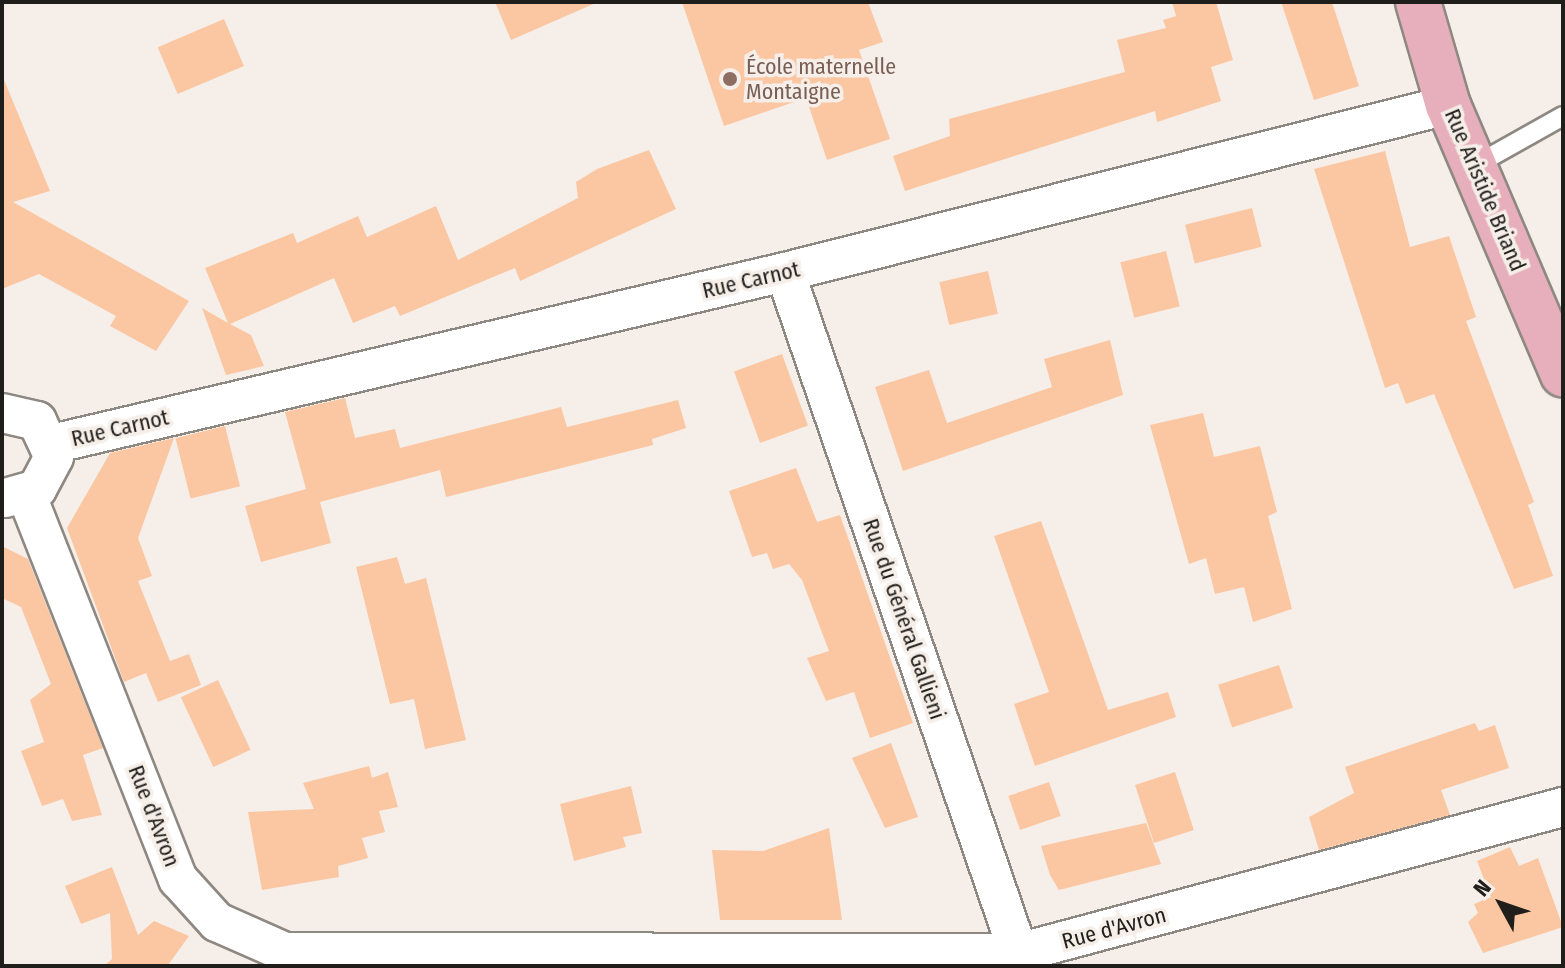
<!DOCTYPE html>
<meta charset="utf-8">
<style>
body{margin:0}
#map{position:relative;width:1565px;height:968px;overflow:hidden;background:#f6eee8;font-family:"Fira Sans Condensed",sans-serif}
div>[style]{position:absolute}
[style*='--x']{left:calc(var(--x)*1px);top:calc(var(--y)*1px);width:calc(var(--w)*1px);rotate:calc(var(--a)*1deg)}
.building>*{inset:0;background:#fac7a2;transform-origin:0 0}
.roads{filter:drop-shadow(2px 0 #8e8882) drop-shadow(-2px 0 #8e8882) drop-shadow(0 2px #8e8882) drop-shadow(0 -2px #8e8882)}
.service>*{height:18px;margin:-9px;padding:0 9px;transform-origin:9px;border-radius:9px;background:#fff}
.minor>*{height:38px;margin:-19px;padding:0 19px;transform-origin:19px;border-radius:19px;background:#fff}
.primary>*{height:44px;margin:-22px;padding:0 22px;transform-origin:22px;border-radius:22px;background:#e6afbb}
.dots>*{width:22px;height:22px;translate:-50% -50%;box-sizing:border-box;border:4px solid #f6eee8;border-radius:50%}
span{translate:-50% -50%;white-space:nowrap;text-align:center;line-height:1.15;-webkit-text-stroke:7px #f6eee8;paint-order:stroke}
.education-label{font-size:22px;color:#785e54}
.left{translate:0 -50%;text-align:left}
.street-label{font-size:22px;color:#201e1b}
.frame{position:absolute;inset:0;border:4px solid #201e1b;pointer-events:none}
.north{position:absolute;left:1461px;top:864px;width:80px;height:80px;-webkit-text-stroke:6px #f6eee8;paint-order:stroke;rotate:310deg;font-size:22px;font-weight:700;line-height:32px;text-align:center;color:#201e1b}
.north::after{content:'';display:block;margin:auto;width:28px;height:36px;background:#201e1b;clip-path:polygon(50% 0,100% 100%,50% 72%,0 100%)}
</style>
<div id="map">
<div class="building">
<div style="clip-path:polygon(495px 2px,598px 2px,511px 40px)"></div>
<div style="clip-path:polygon(682px 2px,868px 2px,883px 42px,859px 50px,890px 139px,827px 160px,806px 98px,724px 126px)"></div>
<div style="clip-path:polygon(1172px 2px,1216px 2px,1233px 60px,1211px 67px,1221px 101px,1157px 122px,1155px 111px,905px 191px,893px 156px,950px 136px,949px 119px,1125px 72px,1117px 40px,1166px 28px,1163px 20px,1176px 16px)"></div>
<div style="clip-path:polygon(1281px 2px,1332px 2px,1359px 86px,1314px 100px)"></div>
<div style="left:224px;top:19px;width:51px;height:72px;rotate:67deg"></div>
<div style="clip-path:polygon(2px 75px,50px 191px,13px 202px,189px 301px,156px 351px,110px 326px,116px 316px,39px 274px,2px 289px)"></div>
<div style="clip-path:polygon(649px 150px,676px 209px,520px 281px,515px 268px,400px 316px,395px 306px,353px 323px,334px 278px,230px 324px,251px 335px,264px 366px,226px 375px,202px 308px,228px 323px,205px 268px,293px 233px,297px 243px,358px 216px,367px 237px,436px 206px,458px 260px,578px 198px,576px 182px,597px 169px)"></div>
<div style="clip-path:polygon(1385px 151px,1410px 247px,1449px 236px,1476px 317px,1466px 321px,1534px 502px,1528px 505px,1553px 576px,1514px 589px,1434px 394px,1406px 404px,1398px 383px,1385px 388px,1314px 169px)"></div>
<div style="left:1252px;top:208px;width:40px;height:69px;rotate:76deg"></div>
<div style="left:1166px;top:251px;width:57px;height:47px;rotate:76deg"></div>
<div style="left:988px;top:271px;width:44px;height:50px;rotate:77deg"></div>
<div style="clip-path:polygon(1110px 340px,1123px 395px,903px 471px,875px 387px,929px 370px,947px 423px,1052px 387px,1044px 359px)"></div>
<div style="left:782px;top:354px;width:76px;height:51px;rotate:70deg"></div>
<div style="clip-path:polygon(345px 398px,355px 438px,395px 429px,400px 448px,561px 407px,567px 427px,678px 400px,686px 428px,652px 439px,653px 445px,446px 497px,440px 470px,320px 502px,331px 543px,261px 562px,245px 506px,306px 489px,285px 412px)"></div>
<div style="clip-path:polygon(1203px 413px,1214px 457px,1260px 446px,1277px 512px,1268px 516px,1292px 609px,1253px 622px,1244px 587px,1215px 594px,1206px 558px,1189px 564px,1150px 425px)"></div>
<div style="left:225px;top:426px;width:62px;height:51px;rotate:76deg"></div>
<div style="clip-path:polygon(174px 438px,138px 538px,152px 576px,138px 581px,170px 661px,189px 654px,201px 685px,158px 702px,146px 673px,124px 682px,67px 528px,110px 453px)"></div>
<div style="clip-path:polygon(796px 468px,817px 522px,840px 515px,913px 723px,870px 738px,854px 692px,826px 701px,807px 658px,829px 651px,802px 580px,789px 564px,773px 569px,767px 553px,752px 557px,729px 491px)"></div>
<div style="clip-path:polygon(1041px 521px,1108px 710px,1168px 692px,1176px 717px,1035px 766px,1014px 704px,1049px 692px,994px 536px)"></div>
<div style="clip-path:polygon(2px 546px,28px 559px,103px 748px,83px 755px,102px 815px,72px 821px,63px 799px,42px 806px,21px 751px,44px 742px,30px 700px,51px 684px,21px 607px,2px 598px)"></div>
<div style="clip-path:polygon(397px 557px,405px 584px,426px 578px,466px 740px,425px 749px,414px 699px,390px 704px,356px 567px)"></div>
<div style="left:1279px;top:665px;width:45px;height:64px;rotate:72deg"></div>
<div style="left:218px;top:680px;width:77px;height:41px;rotate:65deg"></div>
<div style="clip-path:polygon(1475px 723px,1479px 731px,1495px 725px,1509px 768px,1441px 790px,1450px 815px,1319px 850px,1309px 817px,1354px 793px,1345px 767px)"></div>
<div style="clip-path:polygon(891px 743px,918px 817px,885px 828px,852px 758px)"></div>
<div style="clip-path:polygon(369px 766px,372px 778px,388px 772px,398px 807px,379px 811px,385px 832px,362px 838px,368px 858px,338px 866px,339px 877px,262px 890px,248px 812px,314px 809px,303px 783px)"></div>
<div style="left:1175px;top:772px;width:61px;height:42px;rotate:72deg"></div>
<div style="left:1049px;top:782px;width:36px;height:43px;rotate:71deg"></div>
<div style="clip-path:polygon(631px 786px,642px 833px,623px 837px,626px 847px,574px 861px,560px 804px)"></div>
<div style="clip-path:polygon(1146px 823px,1161px 864px,1059px 890px,1050px 875px,1041px 846px)"></div>
<div style="clip-path:polygon(829px 828px,842px 920px,720px 920px,712px 850px,763px 851px)"></div>
<div style="clip-path:polygon(1510px 847px,1519px 866px,1538px 858px,1563px 927px,1483px 953px,1468px 922px,1478px 913px,1474px 904px,1491px 897px,1477px 861px)"></div>
<div style="clip-path:polygon(112px 867px,138px 935px,154px 921px,189px 936px,168px 965px,105px 965px,112px 959px,110px 913px,81px 924px,65px 886px)"></div>
</div>
<div class="roads">
<div class="service">
<div style="--x:1474;--y:166;--w:102;--a:-29.3"></div>
</div>
<div class="minor">
<div style="--x:785;--y:272;--w:734;--a:71.07"></div>
<div style="--x:2;--y:413;--w:36;--a:13"></div>
<div style="--x:37;--y:421;--w:40;--a:65"></div>
<div style="--x:54;--y:457;--w:36;--a:118"></div>
<div style="--x:37;--y:489;--w:33;--a:164"></div>
<div style="--x:52;--y:444;--w:753;--a:-13.21"></div>
<div style="--x:785;--y:272;--w:684;--a:-14.14"></div>
<div style="--x:27;--y:496;--w:412;--a:68.5"></div>
<div style="--x:178;--y:879;--w:58;--a:47.8"></div>
<div style="--x:217;--y:922;--w:74;--a:23.8"></div>
<div style="--x:285;--y:952;--w:733;--a:0.08"></div>
<div style="--x:1018;--y:953;--w:564;--a:-15"></div>
</div>
<div class="primary">
<div style="--x:1418;--y:2;--w:107;--a:73.8"></div>
<div style="--x:1448;--y:105;--w:293;--a:66.9"></div>
</div>
</div>
<div class="dots">
<div style="left:730px;top:79px;background:#8d6e63"></div>
</div>
<div class="education-label">
<span class="left" style="left:746px;top:79px">École maternelle<br>Montaigne</span>
</div>
<div class="street-label">
<span style="left:1485px;top:190px;rotate:67deg">Rue Aristide Briand</span>
<span style="left:751px;top:280px;rotate:-13deg">Rue Carnot</span>
<span style="left:120px;top:428px;rotate:-13deg">Rue Carnot</span>
<span style="left:904px;top:619px;rotate:71deg">Rue du Général Gallieni</span>
<span style="left:154px;top:816px;rotate:69deg">Rue d'Avron</span>
<span style="left:1114px;top:928px;rotate:-15deg">Rue d'Avron</span>
</div>
<div class="frame"></div>
<div class="north">N</div>
</div>
